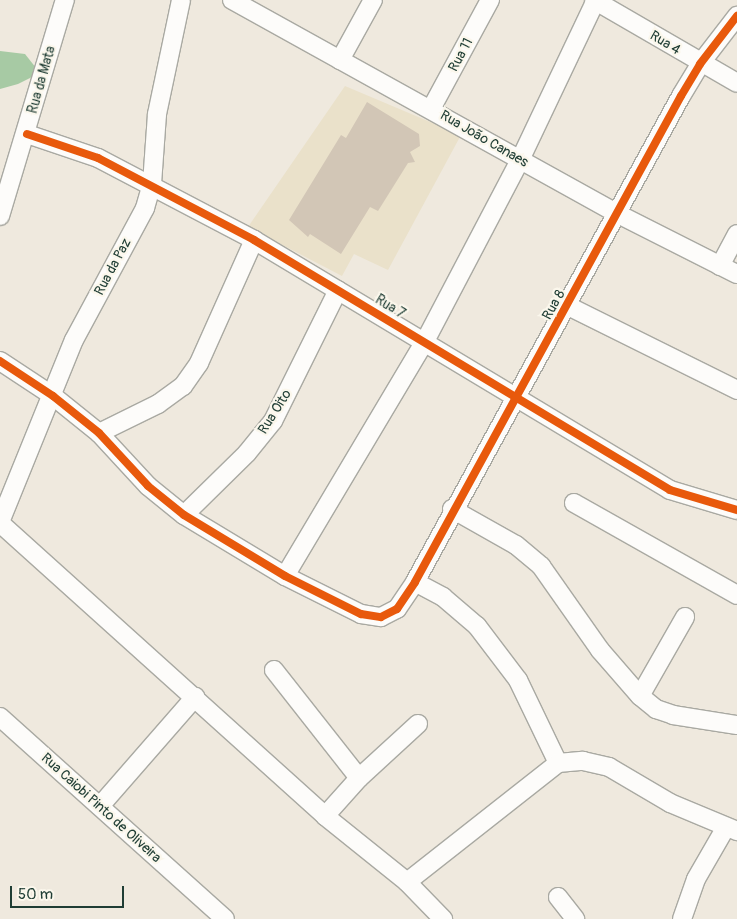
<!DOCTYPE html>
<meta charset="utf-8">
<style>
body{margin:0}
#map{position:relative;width:737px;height:919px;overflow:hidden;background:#efe9de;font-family:Pangolin,sans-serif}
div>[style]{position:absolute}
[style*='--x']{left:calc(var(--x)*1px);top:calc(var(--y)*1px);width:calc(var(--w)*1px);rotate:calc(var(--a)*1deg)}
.built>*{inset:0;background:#eae1ca}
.forest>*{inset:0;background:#a7caa4}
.building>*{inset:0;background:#d2c6b6}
.roads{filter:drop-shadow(1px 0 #a9a9a2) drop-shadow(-1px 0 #a9a9a2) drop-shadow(0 1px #a9a9a2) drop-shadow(0 -1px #a9a9a2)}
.street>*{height:18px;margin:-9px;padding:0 9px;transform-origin:9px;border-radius:9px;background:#fdfcfa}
.cycleway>*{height:8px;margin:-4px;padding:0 4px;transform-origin:4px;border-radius:4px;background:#e8590c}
span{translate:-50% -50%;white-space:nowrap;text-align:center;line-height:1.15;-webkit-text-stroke:4.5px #fbf7ec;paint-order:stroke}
.street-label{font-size:14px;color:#1f3d34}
.scale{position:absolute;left:10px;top:886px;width:114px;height:22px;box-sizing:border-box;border:2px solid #1f3d34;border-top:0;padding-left:6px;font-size:15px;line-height:18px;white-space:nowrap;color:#1f3d34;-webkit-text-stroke:4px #fbf7ec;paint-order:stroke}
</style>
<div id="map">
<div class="built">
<div style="clip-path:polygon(345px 86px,461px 135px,388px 270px,354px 254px,342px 276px,248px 227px)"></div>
</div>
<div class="forest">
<div style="clip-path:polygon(0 51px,25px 54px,40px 73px,18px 84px,0 89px)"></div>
</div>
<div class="building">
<div style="clip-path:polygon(367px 102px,419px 134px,420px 146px,410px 152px,415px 162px,408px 163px,378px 211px,370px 207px,341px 254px,310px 234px,308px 237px,289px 220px,341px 135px,346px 138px)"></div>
</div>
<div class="roads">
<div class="street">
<div style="--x:232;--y:0;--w:441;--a:29"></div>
<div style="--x:618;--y:214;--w:133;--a:26.8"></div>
<div style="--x:594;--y:0;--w:165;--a:30.1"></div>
<div style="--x:340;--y:60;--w:68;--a:-61.2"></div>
<div style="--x:431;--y:109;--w:124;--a:-61.6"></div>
<div style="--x:27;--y:134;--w:75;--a:18.7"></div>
<div style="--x:98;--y:158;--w:176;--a:27.7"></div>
<div style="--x:254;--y:240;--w:485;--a:31"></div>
<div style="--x:670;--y:490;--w:70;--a:16.6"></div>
<div style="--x:0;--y:216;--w:226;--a:-73.3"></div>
<div style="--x:720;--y:266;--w:36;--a:-62"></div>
<div style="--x:568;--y:306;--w:189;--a:26.4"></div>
<div style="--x:0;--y:361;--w:64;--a:33.4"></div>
<div style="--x:53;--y:396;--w:59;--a:38.8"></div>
<div style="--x:99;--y:433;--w:72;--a:47.2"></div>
<div style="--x:148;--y:486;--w:46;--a:38.9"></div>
<div style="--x:184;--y:515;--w:118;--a:31.1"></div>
<div style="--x:285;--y:576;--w:85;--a:26.6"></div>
<div style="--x:361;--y:614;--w:20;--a:9"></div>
<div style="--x:381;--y:617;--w:18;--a:-27"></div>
<div style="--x:397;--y:609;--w:32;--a:-56"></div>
<div style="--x:415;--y:582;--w:554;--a:-61.31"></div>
<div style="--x:681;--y:96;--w:37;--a:-59"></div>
<div style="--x:700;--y:64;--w:61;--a:-52.4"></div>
<div style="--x:99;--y:433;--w:66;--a:-26.2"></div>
<div style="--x:158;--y:404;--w:31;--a:-36"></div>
<div style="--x:183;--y:386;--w:28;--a:-55"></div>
<div style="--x:199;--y:363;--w:135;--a:-65.9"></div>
<div style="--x:574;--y:503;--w:187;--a:29.4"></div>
<div style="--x:452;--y:509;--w:73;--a:29.4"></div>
<div style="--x:516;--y:545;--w:33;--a:40"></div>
<div style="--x:541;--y:566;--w:103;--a:54.9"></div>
<div style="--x:600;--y:650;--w:61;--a:49"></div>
<div style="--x:640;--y:696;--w:21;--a:39"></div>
<div style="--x:656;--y:709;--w:18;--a:19"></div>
<div style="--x:673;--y:715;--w:65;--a:8.9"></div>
<div style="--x:184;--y:515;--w:88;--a:-44.5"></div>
<div style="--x:247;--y:453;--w:41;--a:-50.9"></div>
<div style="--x:273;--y:421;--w:146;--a:-63.6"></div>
<div style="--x:0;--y:522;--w:196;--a:-67.9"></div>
<div style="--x:74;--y:340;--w:150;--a:-61.7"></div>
<div style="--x:145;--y:208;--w:25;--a:-74"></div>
<div style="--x:152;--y:184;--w:70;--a:-85.9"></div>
<div style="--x:157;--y:114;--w:116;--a:-78.1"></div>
<div style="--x:0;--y:523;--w:438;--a:42"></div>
<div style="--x:325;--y:816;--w:105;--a:38.8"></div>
<div style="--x:407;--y:882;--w:52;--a:45.8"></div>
<div style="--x:285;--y:576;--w:271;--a:-59.2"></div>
<div style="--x:424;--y:343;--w:207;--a:-62.3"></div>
<div style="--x:520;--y:160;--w:177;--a:-64.6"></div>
<div style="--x:415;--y:582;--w:32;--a:28"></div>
<div style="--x:443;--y:597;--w:45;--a:40.5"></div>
<div style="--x:477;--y:626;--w:68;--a:52.8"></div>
<div style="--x:518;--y:680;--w:92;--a:64.3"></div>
<div style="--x:274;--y:670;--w:137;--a:51.8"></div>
<div style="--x:640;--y:696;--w:91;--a:-60.3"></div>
<div style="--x:0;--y:717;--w:302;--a:41.9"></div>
<div style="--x:100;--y:806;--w:145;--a:-48.9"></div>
<div style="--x:325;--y:816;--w:51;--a:-48.2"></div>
<div style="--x:359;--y:778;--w:80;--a:-42.5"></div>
<div style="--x:407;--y:882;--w:192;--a:-38.2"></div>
<div style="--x:558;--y:763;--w:25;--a:-5"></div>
<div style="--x:583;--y:761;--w:27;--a:13"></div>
<div style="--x:609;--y:767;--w:71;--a:30.5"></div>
<div style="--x:670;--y:803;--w:73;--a:22.7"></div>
<div style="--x:558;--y:897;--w:28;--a:52"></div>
<div style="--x:682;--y:919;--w:42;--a:-70.7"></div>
<div style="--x:696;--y:879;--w:60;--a:-60"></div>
</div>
</div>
<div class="cycleway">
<div style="--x:27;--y:134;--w:75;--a:18.7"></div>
<div style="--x:98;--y:158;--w:176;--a:27.7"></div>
<div style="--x:254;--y:240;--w:485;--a:31"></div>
<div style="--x:670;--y:490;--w:70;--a:16.6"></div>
<div style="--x:0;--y:361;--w:64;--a:33.4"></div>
<div style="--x:53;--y:396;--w:59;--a:38.8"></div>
<div style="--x:99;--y:433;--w:72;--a:47.2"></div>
<div style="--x:148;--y:486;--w:46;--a:38.9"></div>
<div style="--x:184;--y:515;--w:118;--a:31.1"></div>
<div style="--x:285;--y:576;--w:85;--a:26.6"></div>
<div style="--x:361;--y:614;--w:20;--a:9"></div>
<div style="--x:381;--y:617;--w:18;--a:-27"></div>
<div style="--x:397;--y:609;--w:32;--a:-56"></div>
<div style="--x:415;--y:582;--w:554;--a:-61.31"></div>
<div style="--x:681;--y:96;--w:37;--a:-59"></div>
<div style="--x:700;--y:64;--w:61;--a:-52.4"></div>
</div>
<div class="street-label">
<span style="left:665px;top:43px;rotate:31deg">Rua 4</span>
<span style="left:461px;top:55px;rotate:-62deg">Rua 11</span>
<span style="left:42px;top:80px;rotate:-74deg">Rua da Mata</span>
<span style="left:484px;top:139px;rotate:30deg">Rua João Canaes</span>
<span style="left:113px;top:267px;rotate:-62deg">Rua da Paz</span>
<span style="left:554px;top:305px;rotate:-61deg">Rua 8</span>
<span style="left:390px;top:307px;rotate:32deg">Rua 7</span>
<span style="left:275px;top:412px;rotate:-58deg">Rua Oito</span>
<span style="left:101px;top:808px;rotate:42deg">Rua Caiobi Pinto de Oliveira</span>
</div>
<div class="scale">50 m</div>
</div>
